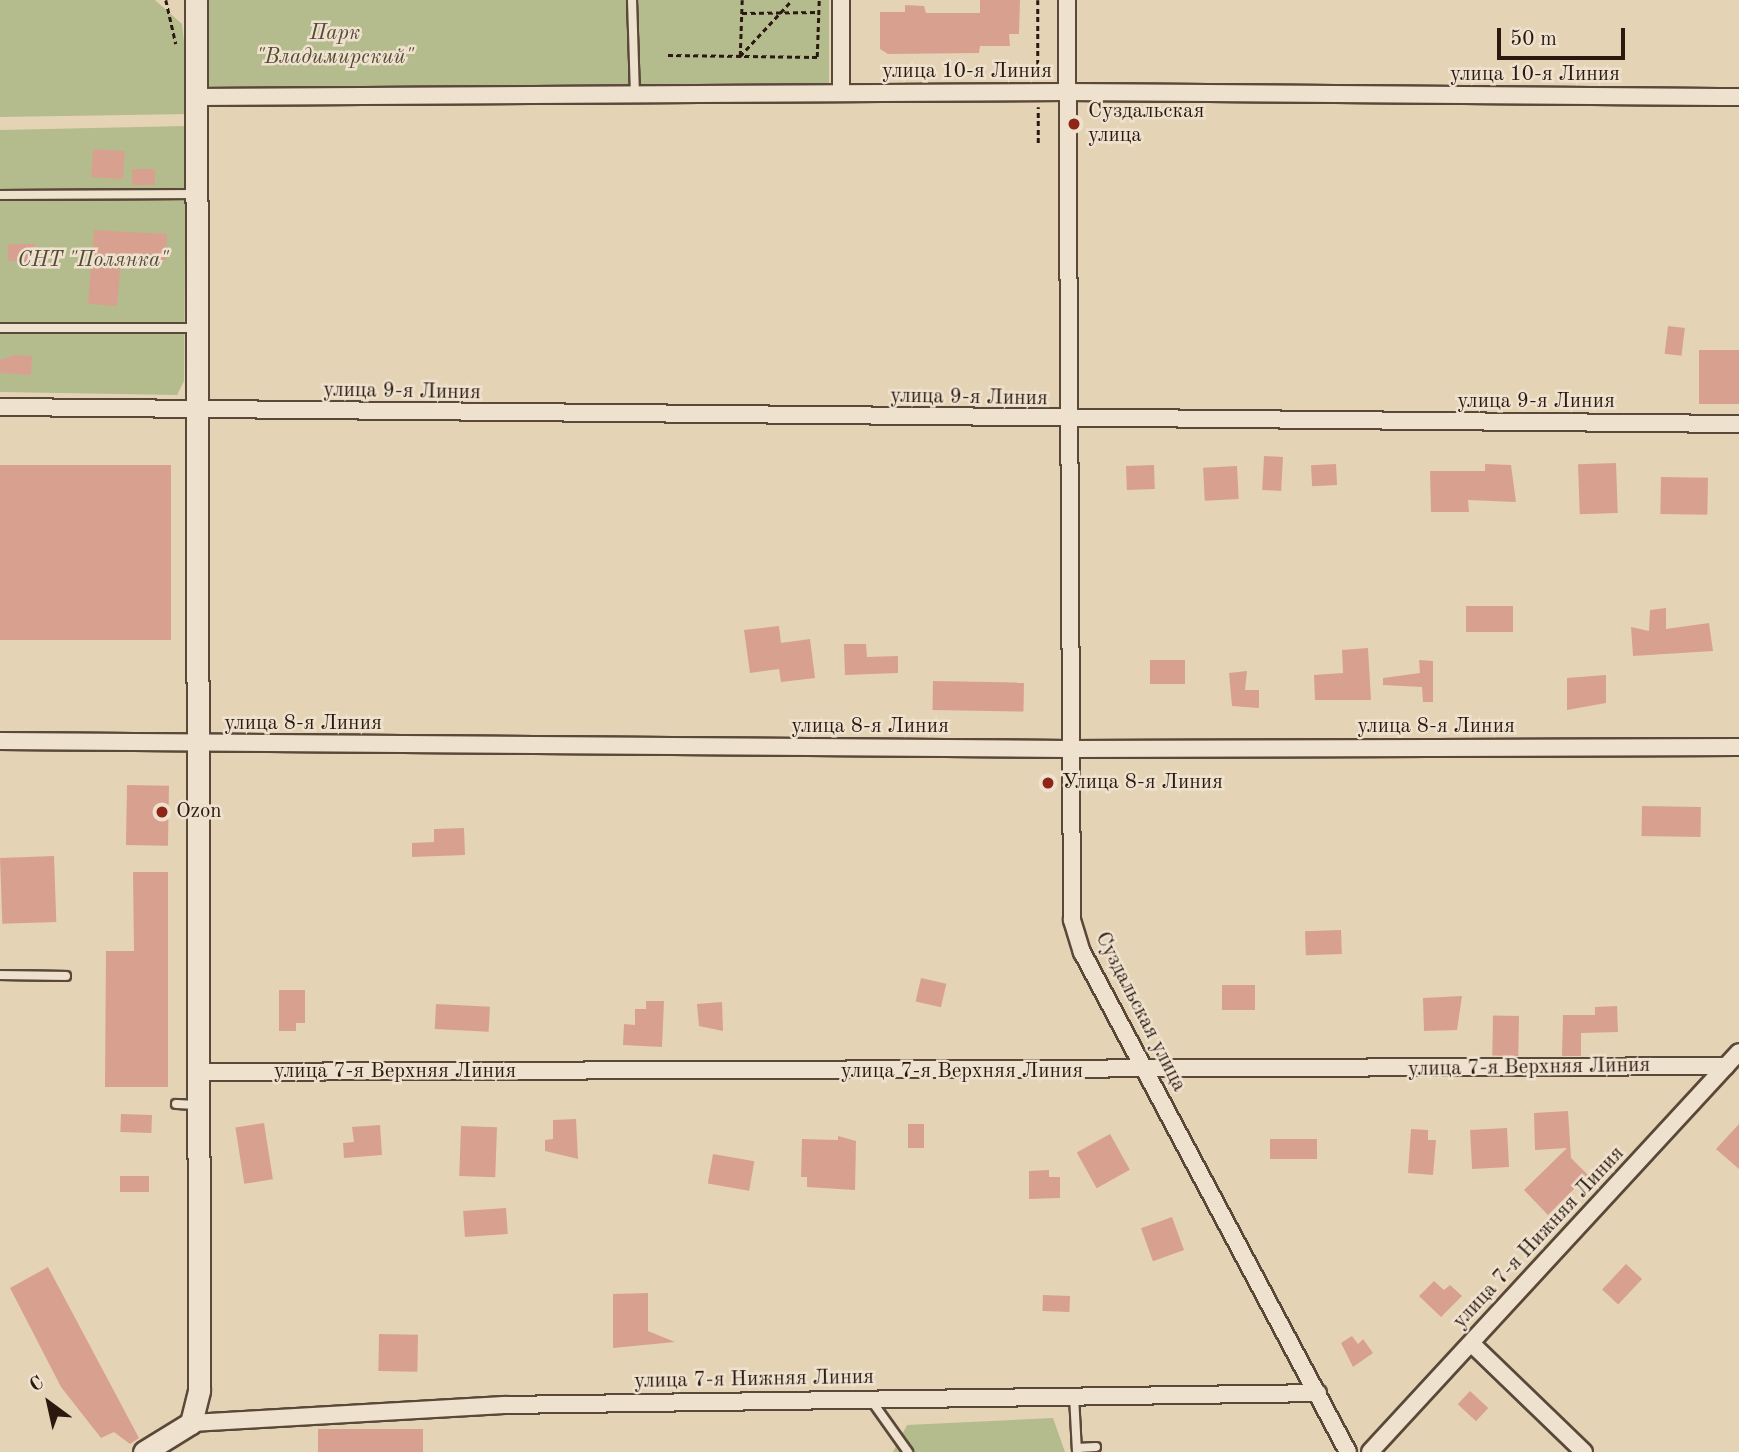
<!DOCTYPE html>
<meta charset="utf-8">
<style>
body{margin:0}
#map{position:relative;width:1739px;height:1452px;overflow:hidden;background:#e5d3b5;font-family:"Old Standard TT",serif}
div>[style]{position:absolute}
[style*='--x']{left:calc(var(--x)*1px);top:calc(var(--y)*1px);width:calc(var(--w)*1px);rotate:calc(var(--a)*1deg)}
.green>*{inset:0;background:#b4bc8e;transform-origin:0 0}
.building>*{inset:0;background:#d8a18f;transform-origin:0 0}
.path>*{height:2.5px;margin-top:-1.25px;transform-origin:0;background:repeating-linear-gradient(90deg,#2b1910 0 5px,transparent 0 8.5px)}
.roads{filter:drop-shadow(2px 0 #5a4839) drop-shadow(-2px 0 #5a4839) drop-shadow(0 2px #5a4839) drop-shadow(0 -2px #5a4839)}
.lane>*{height:8px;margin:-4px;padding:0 4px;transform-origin:4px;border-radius:4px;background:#eee2cf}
.street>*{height:16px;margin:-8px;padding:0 8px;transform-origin:8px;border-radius:8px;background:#eee2cf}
.secondary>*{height:21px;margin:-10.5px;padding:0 10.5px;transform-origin:10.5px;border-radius:10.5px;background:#eee2cf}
.dots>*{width:19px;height:19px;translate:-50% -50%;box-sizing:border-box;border:4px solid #eee2cf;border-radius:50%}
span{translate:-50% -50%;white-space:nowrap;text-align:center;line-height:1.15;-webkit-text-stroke:5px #eee2cf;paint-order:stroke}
.park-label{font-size:21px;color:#544a36;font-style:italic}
.street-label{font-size:21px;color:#2b1910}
.poi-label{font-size:21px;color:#2b1910}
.left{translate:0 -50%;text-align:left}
.north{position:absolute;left:14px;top:1368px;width:70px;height:70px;-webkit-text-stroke:5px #eee2cf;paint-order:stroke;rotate:327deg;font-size:19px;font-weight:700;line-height:28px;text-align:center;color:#2b1910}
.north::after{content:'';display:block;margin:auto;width:24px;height:32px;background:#2b1910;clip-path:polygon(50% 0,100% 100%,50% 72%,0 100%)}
.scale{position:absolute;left:1497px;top:28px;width:128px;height:32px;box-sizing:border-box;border:4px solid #2b1910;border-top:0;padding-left:9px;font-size:21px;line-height:24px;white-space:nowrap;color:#2b1910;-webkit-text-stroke:5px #eee2cf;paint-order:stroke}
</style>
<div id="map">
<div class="green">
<div style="clip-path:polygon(0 0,155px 0,182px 24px,192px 114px,0 117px)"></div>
<div style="left:202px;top:0;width:627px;height:94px"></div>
<div style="clip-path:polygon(186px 126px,184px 381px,177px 395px,0 392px,0 130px)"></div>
<div style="clip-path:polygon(1053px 1418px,1065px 1452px,893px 1452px,907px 1425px)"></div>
</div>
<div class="building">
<div style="clip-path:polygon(980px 0,1020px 0,1019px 34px,1009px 34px,1010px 46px,980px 46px,979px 53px,888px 54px,880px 49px,880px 12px,905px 12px,905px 5px,924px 6px,926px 13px,980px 13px)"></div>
<div style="left:93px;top:149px;width:32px;height:28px;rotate:4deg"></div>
<div style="left:155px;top:169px;width:16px;height:23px;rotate:90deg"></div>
<div style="clip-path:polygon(94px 230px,167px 234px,166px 260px,121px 260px,117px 306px,88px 304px)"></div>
<div style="left:8px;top:244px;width:27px;height:17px"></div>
<div style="left:1668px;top:326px;width:17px;height:28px;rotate:7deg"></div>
<div style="left:1699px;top:350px;width:40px;height:54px"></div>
<div style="clip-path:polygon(15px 355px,32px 356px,31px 375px,0 373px,0 360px)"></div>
<div style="left:1264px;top:456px;width:19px;height:34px;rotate:3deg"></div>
<div style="left:1616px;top:463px;width:50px;height:38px;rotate:88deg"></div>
<div style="left:1336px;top:464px;width:21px;height:25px;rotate:87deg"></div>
<div style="clip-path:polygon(1485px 464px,1511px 465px,1516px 502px,1468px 500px,1469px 512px,1431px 512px,1430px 471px,1485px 471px)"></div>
<div style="left:0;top:465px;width:171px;height:175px"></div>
<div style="left:1154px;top:465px;width:24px;height:28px;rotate:88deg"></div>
<div style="left:1237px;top:466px;width:33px;height:34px;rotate:87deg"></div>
<div style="left:1661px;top:477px;width:47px;height:37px;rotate:1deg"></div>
<div style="left:1466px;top:606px;width:47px;height:26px"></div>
<div style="clip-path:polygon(1666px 608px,1666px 629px,1709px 623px,1713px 651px,1633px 656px,1631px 627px,1649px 631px,1650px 610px)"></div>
<div style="clip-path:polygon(779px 626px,781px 643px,810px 639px,815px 678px,781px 682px,779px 669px,750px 673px,744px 630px)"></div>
<div style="clip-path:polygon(844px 644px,866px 644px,867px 657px,898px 656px,898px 673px,845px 675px)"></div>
<div style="clip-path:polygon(1368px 648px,1371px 700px,1315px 700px,1314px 675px,1343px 673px,1342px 650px)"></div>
<div style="left:1150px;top:660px;width:35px;height:24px"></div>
<div style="clip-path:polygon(1419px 660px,1433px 661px,1433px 702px,1423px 702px,1422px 687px,1383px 685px,1383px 678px,1420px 673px)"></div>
<div style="clip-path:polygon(1247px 671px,1245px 690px,1259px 690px,1259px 708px,1232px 706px,1229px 673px)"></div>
<div style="clip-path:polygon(1606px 675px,1606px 703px,1567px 710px,1567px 678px)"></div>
<div style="left:933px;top:681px;width:91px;height:29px;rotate:1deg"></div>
<div style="left:127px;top:785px;width:42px;height:60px;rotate:1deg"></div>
<div style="left:1642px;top:806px;width:59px;height:30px;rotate:1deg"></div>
<div style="clip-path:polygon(464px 828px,465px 855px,412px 857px,412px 843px,434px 842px,434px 829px)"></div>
<div style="left:54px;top:856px;width:66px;height:54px;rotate:88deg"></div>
<div style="clip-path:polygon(133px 872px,168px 872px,168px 1087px,105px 1087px,106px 951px,134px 951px)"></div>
<div style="left:1341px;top:930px;width:24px;height:36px;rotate:88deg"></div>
<div style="left:921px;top:978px;width:26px;height:24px;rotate:13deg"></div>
<div style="left:1222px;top:985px;width:33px;height:25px"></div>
<div style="clip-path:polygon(279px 990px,305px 990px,305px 1023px,296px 1023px,296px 1031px,279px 1031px)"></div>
<div style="clip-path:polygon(1462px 996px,1457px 1030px,1424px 1031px,1423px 998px)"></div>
<div style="clip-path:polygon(646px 1001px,664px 1001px,662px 1047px,623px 1045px,624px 1024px,635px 1025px,635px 1009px,646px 1009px)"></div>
<div style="clip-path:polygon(722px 1002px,723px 1031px,699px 1026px,697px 1004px)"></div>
<div style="left:436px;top:1004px;width:54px;height:25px;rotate:3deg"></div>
<div style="clip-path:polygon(1617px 1006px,1618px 1032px,1581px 1033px,1581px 1056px,1562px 1056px,1563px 1015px,1595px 1015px,1595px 1007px)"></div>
<div style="left:1519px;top:1016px;width:40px;height:26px;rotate:91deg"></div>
<div style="clip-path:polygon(1568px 1111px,1571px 1158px,1588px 1175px,1548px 1215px,1524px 1190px,1567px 1148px,1535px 1150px,1534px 1113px)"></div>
<div style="left:121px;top:1114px;width:31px;height:18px;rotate:2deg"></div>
<div style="clip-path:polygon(576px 1119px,578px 1159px,545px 1151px,545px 1140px,553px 1139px,553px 1120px)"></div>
<div style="left:264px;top:1123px;width:57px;height:29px;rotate:81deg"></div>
<div style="left:908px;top:1124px;width:16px;height:24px"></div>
<div style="clip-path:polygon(1739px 1124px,1739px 1169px,1716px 1149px)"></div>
<div style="clip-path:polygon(380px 1125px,382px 1155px,344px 1158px,343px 1143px,354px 1142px,352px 1127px)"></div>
<div style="left:461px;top:1126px;width:36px;height:50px;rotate:2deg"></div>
<div style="left:1507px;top:1128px;width:39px;height:37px;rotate:87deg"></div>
<div style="clip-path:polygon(1411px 1129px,1428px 1130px,1428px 1140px,1436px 1140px,1433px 1175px,1408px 1173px)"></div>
<div style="left:1110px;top:1134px;width:41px;height:38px;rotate:61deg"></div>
<div style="clip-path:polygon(838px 1136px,856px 1141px,855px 1190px,807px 1187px,807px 1177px,801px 1177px,802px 1139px,838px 1140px)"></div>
<div style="left:1270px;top:1139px;width:47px;height:20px"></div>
<div style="left:713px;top:1154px;width:42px;height:30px;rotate:10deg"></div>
<div style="clip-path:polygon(1049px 1170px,1049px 1177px,1060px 1177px,1060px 1198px,1029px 1199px,1029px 1171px)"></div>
<div style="left:120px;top:1176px;width:29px;height:16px"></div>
<div style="left:506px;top:1208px;width:26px;height:43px;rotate:86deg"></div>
<div style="left:1172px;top:1217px;width:35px;height:33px;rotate:70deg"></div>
<div style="left:1626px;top:1264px;width:22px;height:35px;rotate:43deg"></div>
<div style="clip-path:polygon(48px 1267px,139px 1438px,130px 1444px,114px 1432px,101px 1438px,61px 1387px,10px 1288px)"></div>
<div style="clip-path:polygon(1434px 1281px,1444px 1290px,1450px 1285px,1462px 1296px,1441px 1317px,1419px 1296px)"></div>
<div style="clip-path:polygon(648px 1293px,648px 1331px,675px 1342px,613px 1348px,613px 1294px)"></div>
<div style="left:1043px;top:1295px;width:27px;height:16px;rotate:2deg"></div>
<div style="left:379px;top:1334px;width:39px;height:37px;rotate:1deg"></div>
<div style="clip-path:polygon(1352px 1336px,1358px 1344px,1363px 1339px,1373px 1353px,1353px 1367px,1341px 1343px)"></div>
<div style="left:1470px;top:1391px;width:25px;height:18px;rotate:43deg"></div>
<div style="left:318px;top:1429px;width:105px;height:23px"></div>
</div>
<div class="path">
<div style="--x:166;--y:0;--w:45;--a:77.2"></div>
<div style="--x:1038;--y:0;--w:76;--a:90"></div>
<div style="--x:742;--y:13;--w:76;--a:-0.8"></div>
<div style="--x:668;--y:55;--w:149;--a:0.8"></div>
<div style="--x:817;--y:57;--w:57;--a:-88"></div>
<div style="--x:740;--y:56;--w:76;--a:-47.1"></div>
<div style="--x:740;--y:56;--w:56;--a:-88"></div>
<div style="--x:1038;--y:143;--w:36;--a:-90"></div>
</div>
<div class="roads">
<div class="lane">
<div style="--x:632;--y:0;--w:95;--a:88.2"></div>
<div style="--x:0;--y:195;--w:194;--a:-0.3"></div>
<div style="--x:0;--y:328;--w:197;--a:0"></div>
<div style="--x:0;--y:975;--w:66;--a:0.9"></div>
<div style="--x:176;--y:1104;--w:21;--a:3"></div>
<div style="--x:1074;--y:1396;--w:56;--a:86.9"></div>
<div style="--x:871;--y:1400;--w:64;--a:54.6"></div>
<div style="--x:1077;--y:1448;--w:19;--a:-3"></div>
</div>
<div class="street">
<div style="--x:1067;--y:0;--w:920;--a:89.69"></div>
<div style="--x:1072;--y:920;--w:34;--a:73"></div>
<div style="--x:1082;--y:952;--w:566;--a:61.99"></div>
<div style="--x:841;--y:93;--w:93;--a:-90"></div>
<div style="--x:196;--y:97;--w:871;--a:-0.33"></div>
<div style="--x:1067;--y:92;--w:672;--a:0.43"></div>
<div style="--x:0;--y:407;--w:1739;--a:0.56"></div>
<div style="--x:0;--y:741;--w:1068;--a:0.43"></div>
<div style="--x:1068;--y:749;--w:671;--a:-0.17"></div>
<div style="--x:197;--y:1072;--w:1529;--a:-0.22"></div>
<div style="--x:1471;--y:1343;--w:157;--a:44"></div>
<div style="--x:191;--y:1423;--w:314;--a:-3.3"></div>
<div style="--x:504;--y:1405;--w:814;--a:-0.84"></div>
<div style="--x:1370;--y:1452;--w:544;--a:-47.31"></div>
</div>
<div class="secondary">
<div style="--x:144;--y:1452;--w:55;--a:-31.7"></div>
<div style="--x:191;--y:1423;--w:34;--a:-76"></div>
<div style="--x:199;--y:1390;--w:1390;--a:-90.12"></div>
</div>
</div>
<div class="dots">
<div style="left:1074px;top:124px;background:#8f2418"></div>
<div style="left:1048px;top:783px;background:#8f2418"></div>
<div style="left:162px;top:812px;background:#8f2418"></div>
</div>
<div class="park-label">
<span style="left:335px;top:46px">Парк<br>"Владимирский"</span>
<span style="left:93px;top:261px">СНТ "Полянка"</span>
</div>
<div class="street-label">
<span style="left:967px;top:72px">улица 10-я Линия</span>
<span style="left:1535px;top:75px">улица 10-я Линия</span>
<span style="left:402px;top:392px;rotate:1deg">улица 9-я Линия</span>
<span style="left:969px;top:398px;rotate:1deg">улица 9-я Линия</span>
<span style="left:1536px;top:402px">улица 9-я Линия</span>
<span style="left:303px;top:724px">улица 8-я Линия</span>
<span style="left:870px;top:727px">улица 8-я Линия</span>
<span style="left:1436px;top:727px">улица 8-я Линия</span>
<span style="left:1140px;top:1012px;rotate:63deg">Суздальская улица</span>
<span style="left:1529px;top:1068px;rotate:-1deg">улица 7-я Верхняя Линия</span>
<span style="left:395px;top:1072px">улица 7-я Верхняя Линия</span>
<span style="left:962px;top:1072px">улица 7-я Верхняя Линия</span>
<span style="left:1539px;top:1238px;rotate:-47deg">улица 7-я Нижняя Линия</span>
<span style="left:754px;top:1380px;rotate:-1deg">улица 7-я Нижняя Линия</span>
</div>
<div class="poi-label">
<span class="left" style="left:1088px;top:124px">Суздальская<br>улица</span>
<span class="left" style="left:1062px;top:783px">Улица 8-я Линия</span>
<span class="left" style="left:176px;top:812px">Ozon</span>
</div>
<div class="north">С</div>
<div class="scale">50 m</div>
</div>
